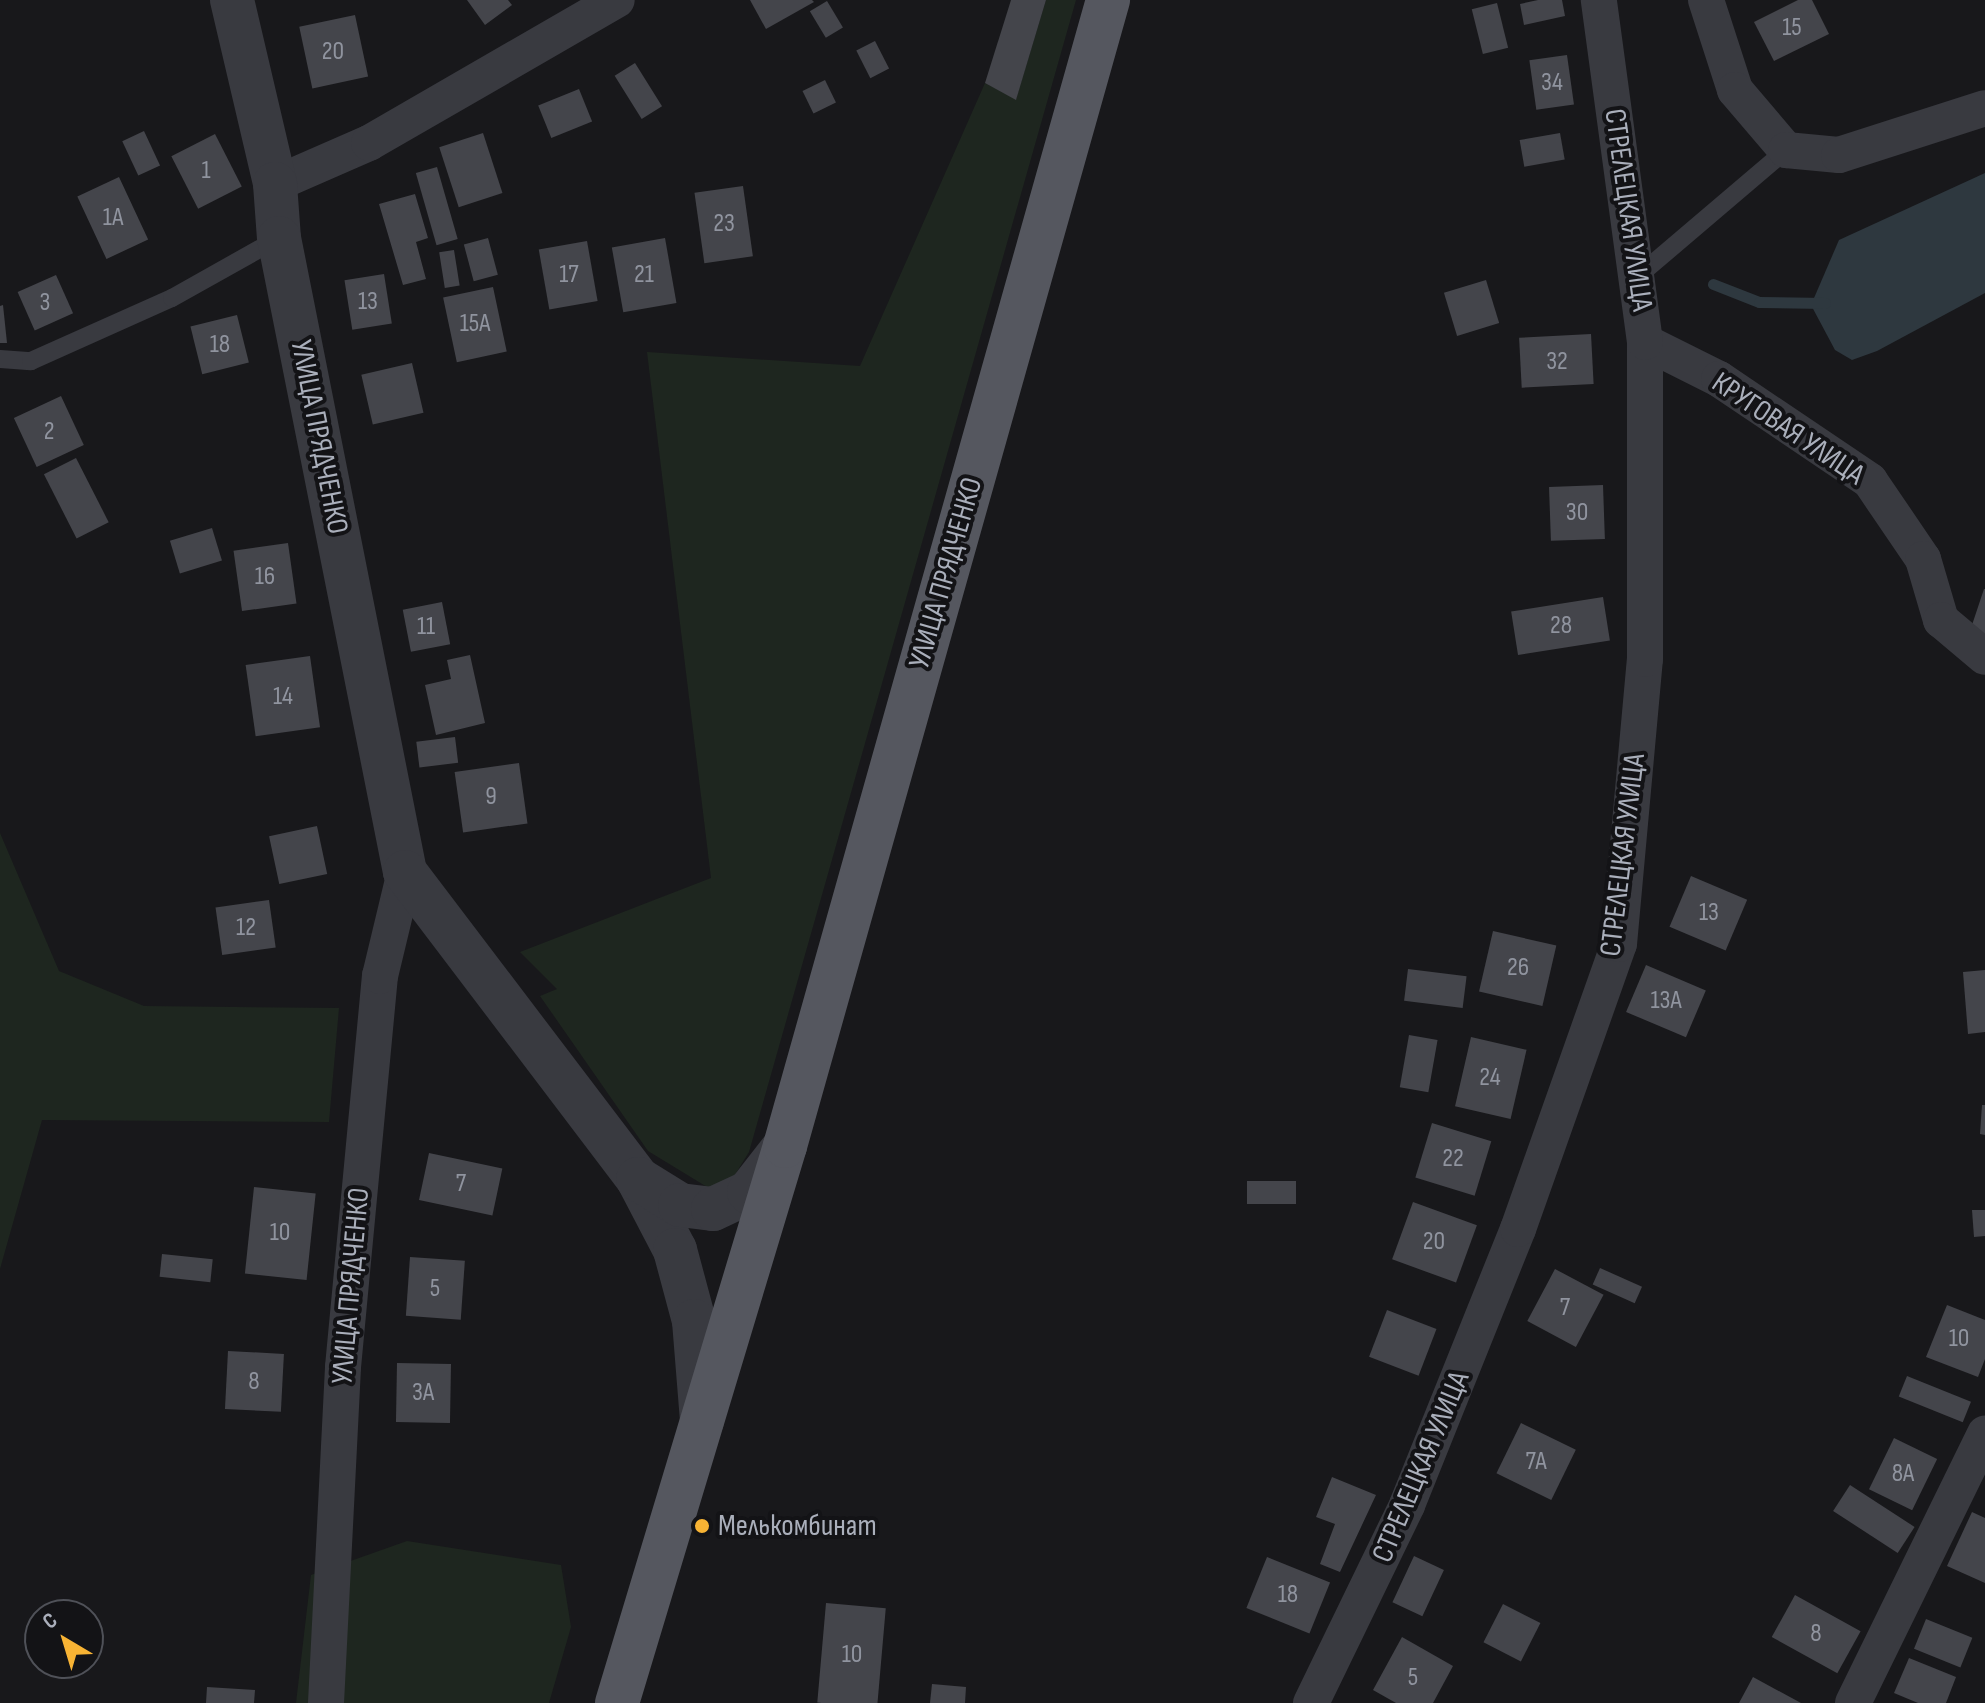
<!DOCTYPE html>
<meta charset="utf-8">
<style>
body{margin:0}
#map{position:relative;width:1985px;height:1703px;overflow:hidden;background:#18181b;font-family:"Sofia Sans Condensed",sans-serif}
div>[style]{position:absolute}
[style*='--x']{left:calc(var(--x)*1px);top:calc(var(--y)*1px);width:calc(var(--w)*1px);rotate:calc(var(--a)*1deg)}
.green>*{inset:0;background:#1e261f}
.water>*{inset:0;background:#2e383f}
.stream>*{height:11px;margin:-5.5px;padding:0 5.5px;transform-origin:5.5px;border-radius:5.5px;background:#2e383f}
.building>*{inset:0;background:#44454b;transform-origin:0 0}
.service>*{height:18px;margin:-9px;padding:0 9px;transform-origin:9px;border-radius:9px;background:#393a40}
.minor>*{height:36px;margin:-18px;padding:0 18px;transform-origin:18px;border-radius:18px;background:#393a40}
.tertiary>*{height:44px;margin:-22px;padding:0 22px;transform-origin:22px;border-radius:22px;background:#393a40}
.primary>*{height:44px;margin:-22px;padding:0 22px;transform-origin:22px;border-radius:22px;background:#55575f}
.dots>*{width:22px;height:22px;translate:-50% -50%;box-sizing:border-box;border:4px solid #131316;border-radius:50%}
span{translate:-50% -50%;white-space:nowrap;text-align:center;line-height:1.15;-webkit-text-stroke:8px #131316;paint-order:stroke}
.number-label{font-size:26px;color:#90949f}
.number-label span{-webkit-text-stroke-width:0}
.street-label{font-size:30px;color:#aaafbb}
.poi-label{font-size:30px;color:#aaafbb}
.left{translate:0 -50%;text-align:left}
.north{position:absolute;left:24px;top:1599px;width:80px;height:80px;box-sizing:border-box;background:#131316;border:2px solid #4f5158;border-radius:50%;rotate:322deg;font-size:22px;font-weight:700;line-height:32px;text-align:center;color:#aaafbb}
.north::after{content:'';display:block;margin:auto;width:28px;height:36px;background:#f7b334;clip-path:polygon(50% 0,100% 100%,50% 72%,0 100%)}
</style>
<div id="map">
<div class="green">
<div style="clip-path:polygon(1046px 0,1076px 0,749px 1152px,733px 1178px,712px 1190px,648px 1151px,540px 996px,557px 989px,520px 952px,711px 878px,647px 352px,860px 366px,985px 83px,1016px 99px)"></div>
<div style="clip-path:polygon(0 833px,59px 971px,144px 1006px,339px 1008px,329px 1122px,42px 1120px,0 1269px)"></div>
<div style="clip-path:polygon(407px 1541px,561px 1565px,571px 1627px,549px 1703px,296px 1703px,311px 1575px)"></div>
</div>
<div class="water">
<div style="clip-path:polygon(1985px 173px,1985px 293px,1877px 351px,1852px 360px,1835px 350px,1811px 305px,1839px 240px)"></div>
</div>
<div class="stream">
<div style="--x:1713;--y:284;--w:49;--a:21.4"></div>
<div style="--x:1759;--y:302;--w:66;--a:0.9"></div>
</div>
<div class="building">
<div style="clip-path:polygon(467px 0,508px 0,512px 5px,485px 25px)"></div>
<div style="clip-path:polygon(750px 0,812px 0,814px 2px,766px 29px)"></div>
<div style="clip-path:polygon(1011px 0,1046px 0,1016px 100px,985px 83px)"></div>
<div style="clip-path:polygon(1538px 0,1562px 0,1565px 16px,1524px 25px,1520px 4px)"></div>
<div style="clip-path:polygon(1798px 0,1812px 0,1829px 34px,1774px 61px,1754px 22px)"></div>
<div style="left:827px;top:1px;width:31px;height:20px;rotate:59deg"></div>
<div style="left:1497px;top:3px;width:46px;height:26px;rotate:76deg"></div>
<div style="left:355px;top:15px;width:63px;height:57px;rotate:78deg"></div>
<div style="left:875px;top:41px;width:31px;height:21px;rotate:63deg"></div>
<div style="left:1567px;top:55px;width:50px;height:38px;rotate:82deg"></div>
<div style="left:635px;top:63px;width:51px;height:24px;rotate:58deg"></div>
<div style="left:825px;top:80px;width:25px;height:25px;rotate:64deg"></div>
<div style="left:579px;top:89px;width:35px;height:44px;rotate:68deg"></div>
<div style="left:144px;top:131px;width:38px;height:24px;rotate:65deg"></div>
<div style="left:483px;top:133px;width:63px;height:46px;rotate:72deg"></div>
<div style="left:1560px;top:133px;width:27px;height:41px;rotate:80deg"></div>
<div style="left:215px;top:134px;width:59px;height:49px;rotate:63deg"></div>
<div style="left:437px;top:167px;width:75px;height:22px;rotate:74deg"></div>
<div style="left:119px;top:177px;width:69px;height:46px;rotate:65deg"></div>
<div style="left:743px;top:186px;width:71px;height:49px;rotate:82deg"></div>
<div style="clip-path:polygon(415px 194px,428px 238px,416px 242px,426px 279px,403px 285px,379px 204px)"></div>
<div style="left:488px;top:238px;width:38px;height:25px;rotate:75deg"></div>
<div style="left:665px;top:238px;width:66px;height:54px;rotate:80deg"></div>
<div style="left:587px;top:241px;width:61px;height:49px;rotate:80deg"></div>
<div style="left:454px;top:250px;width:36px;height:15px;rotate:81deg"></div>
<div style="left:384px;top:274px;width:50px;height:40px;rotate:81deg"></div>
<div style="left:56px;top:275px;width:42px;height:42px;rotate:66deg"></div>
<div style="left:1486px;top:280px;width:45px;height:44px;rotate:73deg"></div>
<div style="left:493px;top:287px;width:66px;height:51px;rotate:78deg"></div>
<div style="clip-path:polygon(3px 305px,7px 343px,0 343px,0 306px)"></div>
<div style="left:237px;top:315px;width:49px;height:48px;rotate:76deg"></div>
<div style="left:1591px;top:334px;width:50px;height:72px;rotate:87deg"></div>
<div style="left:412px;top:363px;width:51px;height:52px;rotate:77deg"></div>
<div style="left:61px;top:396px;width:54px;height:52px;rotate:65deg"></div>
<div style="left:76px;top:458px;width:72px;height:36px;rotate:63deg"></div>
<div style="left:1603px;top:485px;width:54px;height:54px;rotate:88deg"></div>
<div style="left:212px;top:528px;width:34px;height:44px;rotate:73deg"></div>
<div style="left:288px;top:543px;width:61px;height:55px;rotate:82deg"></div>
<div style="clip-path:polygon(1984px 589px,1985px 589px,1985px 636px,1970px 631px)"></div>
<div style="left:1603px;top:597px;width:44px;height:93px;rotate:81deg"></div>
<div style="left:442px;top:602px;width:43px;height:40px;rotate:79deg"></div>
<div style="clip-path:polygon(470px 655px,485px 723px,436px 735px,425px 685px,451px 679px,447px 660px)"></div>
<div style="left:310px;top:656px;width:72px;height:65px;rotate:82deg"></div>
<div style="left:455px;top:737px;width:26px;height:39px;rotate:83deg"></div>
<div style="left:519px;top:763px;width:61px;height:65px;rotate:82deg"></div>
<div style="left:317px;top:826px;width:49px;height:49px;rotate:78deg"></div>
<div style="left:1691px;top:876px;width:61px;height:55px;rotate:23deg"></div>
<div style="left:269px;top:900px;width:48px;height:54px;rotate:82deg"></div>
<div style="left:1493px;top:931px;width:65px;height:62px;rotate:13deg"></div>
<div style="left:1646px;top:965px;width:65px;height:51px;rotate:23deg"></div>
<div style="left:1408px;top:969px;width:59px;height:32px;rotate:7deg"></div>
<div style="clip-path:polygon(1985px 970px,1985px 1032px,1968px 1034px,1963px 972px)"></div>
<div style="left:1409px;top:1035px;width:29px;height:53px;rotate:10deg"></div>
<div style="left:1471px;top:1037px;width:57px;height:71px;rotate:13deg"></div>
<div style="clip-path:polygon(1982px 1105px,1985px 1105px,1985px 1135px,1980px 1134px)"></div>
<div style="left:1432px;top:1123px;width:62px;height:57px;rotate:17deg"></div>
<div style="left:429px;top:1153px;width:75px;height:48px;rotate:12deg"></div>
<div style="left:1247px;top:1181px;width:49px;height:23px"></div>
<div style="left:254px;top:1187px;width:62px;height:87px;rotate:6deg"></div>
<div style="left:1413px;top:1202px;width:68px;height:61px;rotate:20deg"></div>
<div style="clip-path:polygon(1972px 1210px,1985px 1210px,1985px 1236px,1974px 1237px)"></div>
<div style="left:162px;top:1254px;width:51px;height:23px;rotate:6deg"></div>
<div style="left:410px;top:1257px;width:55px;height:59px;rotate:4deg"></div>
<div style="left:1600px;top:1268px;width:46px;height:18px;rotate:24deg"></div>
<div style="left:1555px;top:1269px;width:55px;height:59px;rotate:28deg"></div>
<div style="clip-path:polygon(1947px 1305px,1985px 1320px,1985px 1359px,1978px 1377px,1926px 1357px)"></div>
<div style="left:1387px;top:1310px;width:53px;height:50px;rotate:21deg"></div>
<div style="left:228px;top:1351px;width:56px;height:58px;rotate:3deg"></div>
<div style="left:397px;top:1363px;width:54px;height:59px;rotate:1deg"></div>
<div style="left:1907px;top:1376px;width:69px;height:22px;rotate:22deg"></div>
<div style="left:1521px;top:1423px;width:61px;height:56px;rotate:26deg"></div>
<div style="left:1894px;top:1438px;width:48px;height:57px;rotate:26deg"></div>
<div style="clip-path:polygon(1332px 1477px,1376px 1495px,1340px 1572px,1320px 1564px,1335px 1524px,1316px 1517px)"></div>
<div style="left:1850px;top:1485px;width:77px;height:31px;rotate:33deg"></div>
<div style="clip-path:polygon(1972px 1512px,1985px 1518px,1985px 1583px,1947px 1566px)"></div>
<div style="left:1414px;top:1556px;width:33px;height:51px;rotate:25deg"></div>
<div style="left:1267px;top:1557px;width:68px;height:55px;rotate:22deg"></div>
<div style="left:1795px;top:1595px;width:75px;height:48px;rotate:29deg"></div>
<div style="left:826px;top:1603px;width:60px;height:100px;rotate:5deg"></div>
<div style="left:1503px;top:1604px;width:42px;height:43px;rotate:27deg"></div>
<div style="left:1926px;top:1619px;width:50px;height:32px;rotate:22deg"></div>
<div style="clip-path:polygon(1402px 1637px,1453px 1666px,1433px 1703px,1396px 1703px,1373px 1690px)"></div>
<div style="clip-path:polygon(1909px 1658px,1956px 1677px,1946px 1703px,1918px 1703px,1894px 1693px)"></div>
<div style="clip-path:polygon(1753px 1677px,1801px 1703px,1739px 1703px)"></div>
<div style="clip-path:polygon(932px 1684px,966px 1687px,965px 1703px,930px 1703px)"></div>
<div style="clip-path:polygon(207px 1687px,255px 1690px,254px 1703px,206px 1703px)"></div>
</div>
<div class="service">
<div style="--x:1637;--y:277;--w:196;--a:-40.4"></div>
<div style="--x:0;--y:359;--w:31;--a:4"></div>
<div style="--x:31;--y:361;--w:154;--a:-24.1"></div>
<div style="--x:172;--y:298;--w:123;--a:-29.3"></div>
</div>
<div class="minor">
<div style="--x:1706;--y:0;--w:95;--a:72.1"></div>
<div style="--x:1735;--y:90;--w:79;--a:49.6"></div>
<div style="--x:1786;--y:150;--w:53;--a:5.4"></div>
<div style="--x:1839;--y:155;--w:153;--a:-17.8"></div>
<div style="--x:275;--y:184;--w:103;--a:-23.6"></div>
<div style="--x:369;--y:143;--w:286;--a:-30"></div>
<div style="--x:1645;--y:342;--w:83;--a:26.6"></div>
<div style="--x:1719;--y:379;--w:182;--a:34"></div>
<div style="--x:1870;--y:481;--w:94;--a:55.8"></div>
<div style="--x:1923;--y:559;--w:64;--a:73.6"></div>
<div style="--x:1941;--y:620;--w:57;--a:40.1"></div>
<div style="--x:326;--y:1703;--w:336;--a:-87.1"></div>
<div style="--x:343;--y:1367;--w:393;--a:-84.6"></div>
<div style="--x:380;--y:976;--w:107;--a:-76.5"></div>
<div style="--x:1311;--y:1703;--w:220;--a:-64.1"></div>
<div style="--x:1407;--y:1505;--w:297;--a:-68.1"></div>
<div style="--x:1518;--y:1229;--w:302;--a:-70.5"></div>
<div style="--x:1619;--y:944;--w:286;--a:-84.8"></div>
<div style="--x:1645;--y:659;--w:317;--a:-90"></div>
<div style="--x:1645;--y:342;--w:345;--a:-97.7"></div>
<div style="--x:1853;--y:1703;--w:300;--a:-63.9"></div>
</div>
<div class="tertiary">
<div style="--x:232;--y:0;--w:189;--a:76.8"></div>
<div style="--x:275;--y:184;--w:54;--a:85.8"></div>
<div style="--x:279;--y:238;--w:646;--a:78.76"></div>
<div style="--x:405;--y:872;--w:385;--a:52.8"></div>
<div style="--x:638;--y:1179;--w:80;--a:62.5"></div>
<div style="--x:675;--y:1250;--w:73;--a:75"></div>
<div style="--x:694;--y:1321;--w:100;--a:85.4"></div>
<div style="--x:638;--y:1179;--w:49;--a:31.8"></div>
<div style="--x:680;--y:1205;--w:33;--a:7"></div>
<div style="--x:713;--y:1209;--w:40;--a:-25"></div>
<div style="--x:749;--y:1192;--w:58;--a:-52"></div>
</div>
<div class="primary">
<div style="--x:617;--y:1703;--w:582;--a:-73.22"></div>
<div style="--x:785;--y:1146;--w:1191;--a:-74.26"></div>
</div>
<div class="dots">
<div style="left:702px;top:1526px;background:#f7b334"></div>
</div>
<div class="number-label">
<span style="left:1792px;top:28px">15</span>
<span style="left:333px;top:52px">20</span>
<span style="left:1552px;top:83px">34</span>
<span style="left:206px;top:171px">1</span>
<span style="left:113px;top:218px">1А</span>
<span style="left:724px;top:224px">23</span>
<span style="left:569px;top:275px">17</span>
<span style="left:644px;top:275px">21</span>
<span style="left:368px;top:302px">13</span>
<span style="left:45px;top:303px">3</span>
<span style="left:475px;top:324px">15А</span>
<span style="left:220px;top:345px">18</span>
<span style="left:1557px;top:362px">32</span>
<span style="left:49px;top:432px">2</span>
<span style="left:1577px;top:513px">30</span>
<span style="left:265px;top:577px">16</span>
<span style="left:1561px;top:626px">28</span>
<span style="left:426px;top:627px">11</span>
<span style="left:283px;top:697px">14</span>
<span style="left:491px;top:797px">9</span>
<span style="left:1709px;top:913px">13</span>
<span style="left:246px;top:928px">12</span>
<span style="left:1518px;top:968px">26</span>
<span style="left:1666px;top:1001px">13А</span>
<span style="left:1490px;top:1078px">24</span>
<span style="left:1453px;top:1159px">22</span>
<span style="left:461px;top:1184px">7</span>
<span style="left:280px;top:1233px">10</span>
<span style="left:1434px;top:1242px">20</span>
<span style="left:435px;top:1289px">5</span>
<span style="left:1565px;top:1308px">7</span>
<span style="left:1959px;top:1339px">10</span>
<span style="left:254px;top:1382px">8</span>
<span style="left:423px;top:1393px">3А</span>
<span style="left:1536px;top:1462px">7А</span>
<span style="left:1903px;top:1474px">8А</span>
<span style="left:1288px;top:1595px">18</span>
<span style="left:1816px;top:1634px">8</span>
<span style="left:852px;top:1655px">10</span>
<span style="left:1413px;top:1678px">5</span>
</div>
<div class="street-label">
<span style="left:1628px;top:210px;rotate:82deg">СТРЕЛЕЦКАЯ УЛИЦА</span>
<span style="left:1788px;top:429px;rotate:34deg">КРУГОВАЯ УЛИЦА</span>
<span style="left:319px;top:437px;rotate:79deg">УЛИЦА ПРЯДЧЕНКО</span>
<span style="left:946px;top:573px;rotate:-74deg">УЛИЦА ПРЯДЧЕНКО</span>
<span style="left:1623px;top:855px;rotate:-83deg">СТРЕЛЕЦКАЯ УЛИЦА</span>
<span style="left:351px;top:1286px;rotate:-85deg">УЛИЦА ПРЯДЧЕНКО</span>
<span style="left:1421px;top:1467px;rotate:-67deg">СТРЕЛЕЦКАЯ УЛИЦА</span>
</div>
<div class="poi-label">
<span class="left" style="left:718px;top:1526px">Мелькомбинат</span>
</div>
<div class="north">С</div>
</div>
